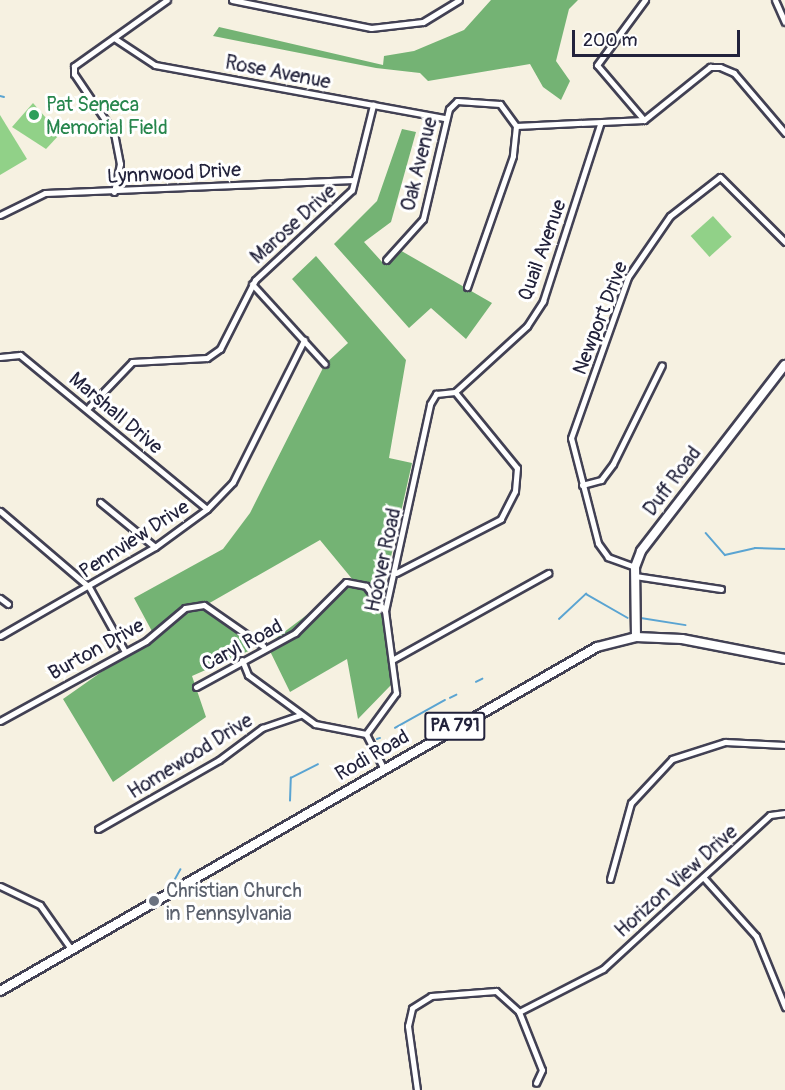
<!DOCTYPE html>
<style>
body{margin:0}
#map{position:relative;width:785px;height:1090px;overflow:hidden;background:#f6f1e1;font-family:Pangolin,sans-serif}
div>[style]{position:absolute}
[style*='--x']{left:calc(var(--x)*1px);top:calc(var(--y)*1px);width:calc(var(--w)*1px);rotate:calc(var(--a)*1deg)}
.green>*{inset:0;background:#91d188;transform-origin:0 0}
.forest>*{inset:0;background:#74b374}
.stream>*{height:1.5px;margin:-0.75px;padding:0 0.75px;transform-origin:0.75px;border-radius:0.75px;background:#5aa4d2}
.roads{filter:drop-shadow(2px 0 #424154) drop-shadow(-2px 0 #424154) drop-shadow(0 2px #424154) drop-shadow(0 -2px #424154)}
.street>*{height:5px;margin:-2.5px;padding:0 2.5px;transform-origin:2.5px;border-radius:2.5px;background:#fff}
.secondary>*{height:8px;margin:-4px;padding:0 4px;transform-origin:4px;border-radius:4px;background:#fff}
.primary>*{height:8px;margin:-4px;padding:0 4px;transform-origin:4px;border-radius:4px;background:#fff}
.dots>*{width:16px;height:16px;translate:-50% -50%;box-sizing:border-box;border:3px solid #fff;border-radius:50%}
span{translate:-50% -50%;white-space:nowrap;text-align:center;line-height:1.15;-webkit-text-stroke:6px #fff;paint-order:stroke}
.shield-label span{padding:2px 4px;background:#fff;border:2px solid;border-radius:4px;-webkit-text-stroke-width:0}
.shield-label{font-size:18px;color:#22223b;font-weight:700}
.street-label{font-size:20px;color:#22223b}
.leisure-label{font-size:20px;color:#27864d}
.left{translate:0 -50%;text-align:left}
.worship-label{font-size:20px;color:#5b616d}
.scale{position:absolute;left:572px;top:30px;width:168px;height:27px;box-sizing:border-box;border:3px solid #22223b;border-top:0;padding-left:8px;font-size:18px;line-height:21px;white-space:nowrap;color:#22223b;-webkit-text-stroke:4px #fff;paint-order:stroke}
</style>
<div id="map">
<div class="green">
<div style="clip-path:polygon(33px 103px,60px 134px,46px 149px,12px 127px)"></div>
<div style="clip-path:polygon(0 115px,27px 159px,0 175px)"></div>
<div style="left:713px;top:216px;width:28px;height:30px;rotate:48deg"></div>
</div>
<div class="forest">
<div style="clip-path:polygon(491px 0,578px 0,569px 9px,556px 61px,570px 81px,561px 100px,543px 87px,530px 64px,428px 81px,420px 73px,376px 68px,213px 36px,219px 27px,383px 65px,384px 56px,414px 51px,464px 30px)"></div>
<div style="clip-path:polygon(402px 129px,416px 132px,391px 222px,364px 242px,383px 263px,398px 249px,492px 303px,466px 339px,431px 308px,409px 328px,334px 244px,377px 201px)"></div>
<div style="clip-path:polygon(316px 256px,406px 360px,389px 458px,412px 463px,384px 588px,391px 685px,358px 719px,347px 659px,290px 692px,267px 645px,353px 580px,320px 540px,206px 605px,253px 649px,192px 676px,206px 717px,113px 782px,63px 699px,154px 635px,134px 598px,223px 549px,250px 513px,325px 364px,348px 343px,292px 279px)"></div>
</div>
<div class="stream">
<div style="--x:0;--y:96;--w:4;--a:14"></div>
<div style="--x:706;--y:533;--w:29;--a:49"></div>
<div style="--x:725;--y:555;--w:31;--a:-13"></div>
<div style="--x:755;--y:548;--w:30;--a:2"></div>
<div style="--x:641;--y:618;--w:45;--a:9"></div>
<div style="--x:559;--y:619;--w:37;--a:-43"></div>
<div style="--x:586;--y:594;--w:48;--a:29.7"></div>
<div style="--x:476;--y:682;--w:7;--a:-27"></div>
<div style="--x:450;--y:698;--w:7;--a:-27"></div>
<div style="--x:395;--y:728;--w:57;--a:-29.2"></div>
<div style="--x:377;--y:739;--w:3;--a:-18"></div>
<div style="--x:290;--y:801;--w:23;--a:-88"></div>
<div style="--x:291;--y:778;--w:30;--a:-27"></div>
<div style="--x:174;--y:881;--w:13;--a:-61"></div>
</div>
<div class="roads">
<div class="street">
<div style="--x:232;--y:0;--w:142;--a:11.4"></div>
<div style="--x:371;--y:28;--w:52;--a:-6.6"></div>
<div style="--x:423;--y:22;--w:42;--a:-31.4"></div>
<div style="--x:775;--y:0;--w:24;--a:66"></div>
<div style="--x:114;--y:38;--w:49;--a:33.4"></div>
<div style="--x:155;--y:65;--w:294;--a:10.4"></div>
<div style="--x:644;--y:120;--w:72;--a:-130.5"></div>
<div style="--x:597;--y:65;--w:81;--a:-53.6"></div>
<div style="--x:516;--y:126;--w:128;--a:-2.7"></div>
<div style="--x:644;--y:120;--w:85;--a:-38.8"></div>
<div style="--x:710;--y:67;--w:10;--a:0"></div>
<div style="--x:720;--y:67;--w:15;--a:23"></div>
<div style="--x:734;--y:73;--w:79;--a:49.6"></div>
<div style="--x:114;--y:192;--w:29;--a:-78"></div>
<div style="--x:120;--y:164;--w:32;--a:-101"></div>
<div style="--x:114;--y:133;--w:71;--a:-124.1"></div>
<div style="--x:74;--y:74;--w:8;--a:-90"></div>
<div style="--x:74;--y:66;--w:114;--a:-35.4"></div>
<div style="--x:0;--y:215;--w:50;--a:-26.1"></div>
<div style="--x:45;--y:193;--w:309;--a:-2.4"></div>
<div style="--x:386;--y:260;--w:55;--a:-47.9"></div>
<div style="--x:423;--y:219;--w:113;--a:-76.7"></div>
<div style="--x:449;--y:109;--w:11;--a:-45"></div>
<div style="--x:457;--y:101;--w:43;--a:4"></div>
<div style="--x:500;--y:104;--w:27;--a:54"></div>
<div style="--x:516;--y:126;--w:30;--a:96"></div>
<div style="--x:513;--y:156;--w:139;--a:109.3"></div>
<div style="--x:252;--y:284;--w:108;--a:47.6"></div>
<div style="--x:0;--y:357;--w:20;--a:-6"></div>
<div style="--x:20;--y:355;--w:242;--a:39.5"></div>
<div style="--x:455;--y:392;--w:98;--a:-42.5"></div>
<div style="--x:527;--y:326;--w:30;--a:-57"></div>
<div style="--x:543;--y:301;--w:186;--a:-72.1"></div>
<div style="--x:89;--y:407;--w:62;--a:-46.3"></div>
<div style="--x:132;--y:362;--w:75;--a:-3.1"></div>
<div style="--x:207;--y:358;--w:16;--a:-35"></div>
<div style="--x:220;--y:349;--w:77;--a:-63.1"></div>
<div style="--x:255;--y:280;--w:132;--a:-42.9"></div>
<div style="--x:352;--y:190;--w:88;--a:-76.1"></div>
<div style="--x:582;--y:485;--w:20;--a:-15"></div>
<div style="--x:601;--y:480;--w:20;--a:-53"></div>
<div style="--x:613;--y:464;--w:110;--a:-63.7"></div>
<div style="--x:100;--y:502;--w:71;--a:39.3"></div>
<div style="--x:0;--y:511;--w:117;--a:40.5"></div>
<div style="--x:89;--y:587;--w:72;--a:60.9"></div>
<div style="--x:635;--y:567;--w:29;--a:-160"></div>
<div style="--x:608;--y:557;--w:17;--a:-126"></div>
<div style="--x:598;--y:543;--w:108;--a:-104.4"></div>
<div style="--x:571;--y:438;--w:171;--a:-70.5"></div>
<div style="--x:628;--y:277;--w:74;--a:-55.5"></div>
<div style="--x:670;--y:216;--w:63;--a:-38"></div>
<div style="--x:720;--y:177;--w:92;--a:45"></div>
<div style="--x:635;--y:576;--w:87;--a:8.6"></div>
<div style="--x:0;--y:598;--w:10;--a:37"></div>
<div style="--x:0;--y:636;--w:179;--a:-29.9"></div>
<div style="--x:155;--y:547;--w:64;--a:-36.2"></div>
<div style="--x:207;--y:509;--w:37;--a:-46"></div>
<div style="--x:233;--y:482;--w:159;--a:-63.4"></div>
<div style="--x:242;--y:660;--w:16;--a:68"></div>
<div style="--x:248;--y:675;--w:83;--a:36.2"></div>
<div style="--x:315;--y:724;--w:52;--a:11.1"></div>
<div style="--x:366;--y:734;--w:38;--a:63"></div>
<div style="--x:392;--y:660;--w:179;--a:-29.1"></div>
<div style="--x:196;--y:687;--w:113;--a:-28.6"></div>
<div style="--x:295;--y:633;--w:72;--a:-45"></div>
<div style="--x:346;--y:582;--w:20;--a:11"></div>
<div style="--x:366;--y:586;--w:31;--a:53"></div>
<div style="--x:0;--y:721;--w:166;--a:-28.7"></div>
<div style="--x:146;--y:641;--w:51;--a:-40.2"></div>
<div style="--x:185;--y:608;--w:19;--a:-9"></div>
<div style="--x:204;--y:605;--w:72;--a:34.8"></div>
<div style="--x:366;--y:734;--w:51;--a:-53.8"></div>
<div style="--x:396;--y:693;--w:83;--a:-97.6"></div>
<div style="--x:385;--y:611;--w:212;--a:-77.7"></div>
<div style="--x:430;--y:404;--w:12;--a:-59"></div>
<div style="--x:436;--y:394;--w:19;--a:-6"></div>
<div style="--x:455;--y:392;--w:98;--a:50.8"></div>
<div style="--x:517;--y:468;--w:23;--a:95"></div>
<div style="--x:515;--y:491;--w:31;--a:117"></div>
<div style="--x:501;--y:519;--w:118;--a:152.8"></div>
<div style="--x:98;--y:829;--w:139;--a:-29.7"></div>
<div style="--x:219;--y:760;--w:54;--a:-36.7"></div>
<div style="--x:262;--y:728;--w:40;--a:-18.9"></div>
<div style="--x:703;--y:877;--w:79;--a:48.1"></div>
<div style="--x:756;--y:936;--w:77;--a:67.8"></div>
<div style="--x:610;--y:879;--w:79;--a:-74.6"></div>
<div style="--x:631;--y:803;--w:60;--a:-47"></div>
<div style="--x:672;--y:759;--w:56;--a:-17.8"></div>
<div style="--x:725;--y:742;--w:60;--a:2.9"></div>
<div style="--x:0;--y:886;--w:44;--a:25.4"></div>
<div style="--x:40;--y:905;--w:54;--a:54.8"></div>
<div style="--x:519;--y:1012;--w:94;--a:-27.1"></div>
<div style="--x:603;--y:969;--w:227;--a:-42.7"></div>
<div style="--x:770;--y:815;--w:15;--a:-8"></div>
<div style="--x:417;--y:1090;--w:65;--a:-98"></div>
<div style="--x:408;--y:1026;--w:18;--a:-77"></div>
<div style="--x:412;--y:1008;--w:22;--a:-32"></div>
<div style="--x:431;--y:996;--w:65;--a:-4.4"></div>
<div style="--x:496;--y:991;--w:31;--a:42"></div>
<div style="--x:519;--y:1012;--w:62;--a:68.4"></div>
<div style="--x:542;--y:1070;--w:14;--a:115"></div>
</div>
<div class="secondary">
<div style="--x:636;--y:637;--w:70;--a:-90.8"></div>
<div style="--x:635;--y:567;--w:17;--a:-69"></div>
<div style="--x:641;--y:551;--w:235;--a:-52.3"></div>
</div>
<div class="primary">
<div style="--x:0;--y:991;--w:689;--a:-29.95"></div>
<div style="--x:597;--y:647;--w:40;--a:-14.4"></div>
<div style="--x:636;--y:637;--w:46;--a:2.5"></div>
<div style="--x:682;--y:639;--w:105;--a:11"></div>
</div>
</div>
<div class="dots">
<div style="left:34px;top:115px;background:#2e9e5b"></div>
<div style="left:154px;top:901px;background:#6b7280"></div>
</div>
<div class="shield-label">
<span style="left:455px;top:726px">PA 791</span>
</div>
<div class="street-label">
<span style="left:278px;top:72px;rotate:11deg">Rose Avenue</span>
<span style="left:419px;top:164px;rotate:-76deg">Oak Avenue</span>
<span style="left:174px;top:173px;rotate:-3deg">Lynnwood Drive</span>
<span style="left:293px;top:224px;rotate:-42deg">Marose Drive</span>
<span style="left:542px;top:250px;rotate:-70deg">Quail Avenue</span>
<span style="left:600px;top:318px;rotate:-69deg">Newport Drive</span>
<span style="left:116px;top:413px;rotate:40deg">Marshall Drive</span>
<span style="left:672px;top:481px;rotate:-53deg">Duff Road</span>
<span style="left:134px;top:539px;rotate:-33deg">Pennview Drive</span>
<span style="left:383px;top:560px;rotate:-78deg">Hoover Road</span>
<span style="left:242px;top:645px;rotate:-28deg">Caryl Road</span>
<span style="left:96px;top:649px;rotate:-29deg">Burton Drive</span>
<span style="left:372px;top:755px;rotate:-30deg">Rodi Road</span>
<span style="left:190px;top:756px;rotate:-32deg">Homewood Drive</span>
<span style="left:676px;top:881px;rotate:-42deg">Horizon View Drive</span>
</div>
<div class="leisure-label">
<span class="left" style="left:46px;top:116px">Pat Seneca<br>Memorial Field</span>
</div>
<div class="worship-label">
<span class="left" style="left:166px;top:902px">Christian Church<br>in Pennsylvania</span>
</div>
<div class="scale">200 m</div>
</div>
